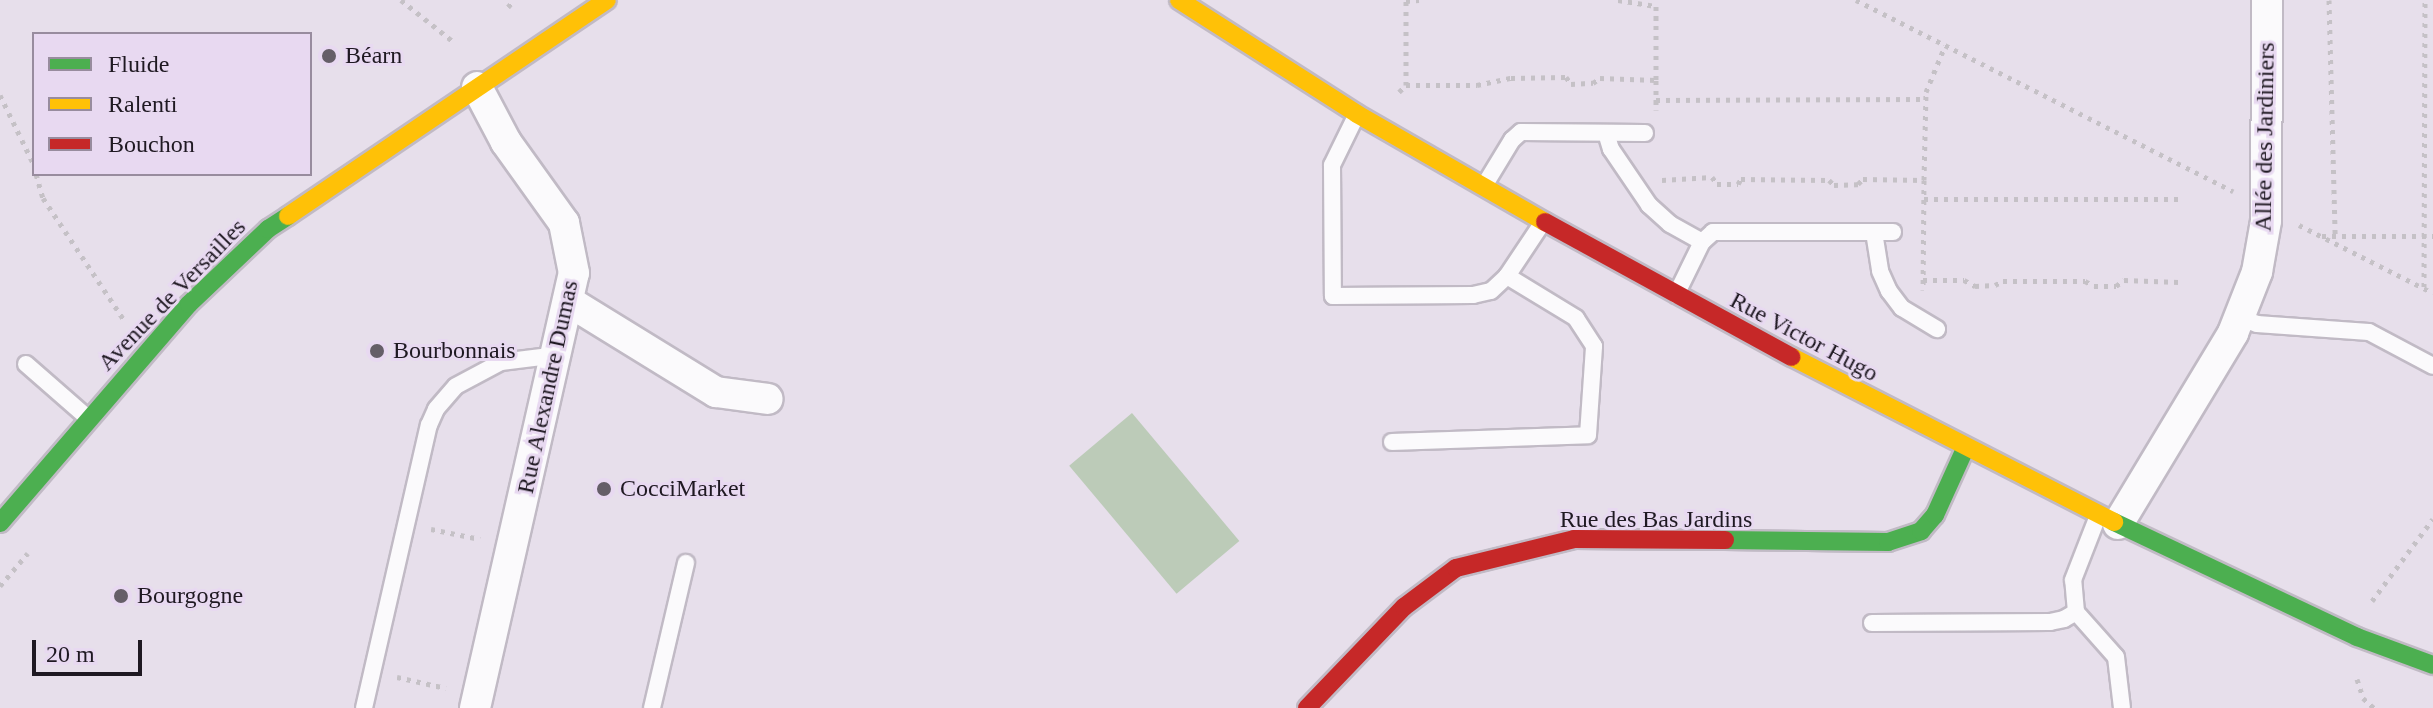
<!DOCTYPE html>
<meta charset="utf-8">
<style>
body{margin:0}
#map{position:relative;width:2433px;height:708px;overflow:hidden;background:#e7dfeb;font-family:"Times New Roman",serif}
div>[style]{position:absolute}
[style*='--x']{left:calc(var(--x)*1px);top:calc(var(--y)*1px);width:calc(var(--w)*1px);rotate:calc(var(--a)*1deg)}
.green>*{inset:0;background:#bccbb8;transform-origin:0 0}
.path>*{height:5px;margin-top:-2.5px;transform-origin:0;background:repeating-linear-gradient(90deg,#c5c1c6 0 4px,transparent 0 10px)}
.roads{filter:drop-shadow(2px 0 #c1bac5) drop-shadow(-2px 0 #c1bac5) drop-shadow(0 2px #c1bac5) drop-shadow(0 -2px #c1bac5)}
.lane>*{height:16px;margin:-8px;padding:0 8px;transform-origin:8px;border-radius:8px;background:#fbfafc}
.street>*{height:30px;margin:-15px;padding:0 15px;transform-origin:15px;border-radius:15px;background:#fbfafc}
.fast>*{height:18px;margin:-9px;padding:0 9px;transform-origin:9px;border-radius:9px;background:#4caf50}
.slow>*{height:18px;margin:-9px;padding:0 9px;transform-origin:9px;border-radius:9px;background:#ffc107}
.jam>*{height:18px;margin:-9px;padding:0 9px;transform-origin:9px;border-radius:9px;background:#c62828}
.dots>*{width:22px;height:22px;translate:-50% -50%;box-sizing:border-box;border:4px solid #e8d9f1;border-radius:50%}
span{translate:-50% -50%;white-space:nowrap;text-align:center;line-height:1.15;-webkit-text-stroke:6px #e8d9f1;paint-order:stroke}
.poi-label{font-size:24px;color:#1f1922}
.left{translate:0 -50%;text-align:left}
.street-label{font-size:24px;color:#1f1922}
.legend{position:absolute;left:32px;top:32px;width:280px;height:144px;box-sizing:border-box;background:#e8d9f1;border:2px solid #988c9e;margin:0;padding:10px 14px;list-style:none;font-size:24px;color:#1f1922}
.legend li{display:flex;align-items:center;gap:16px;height:40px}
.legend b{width:40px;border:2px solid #988c9e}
.scale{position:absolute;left:32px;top:640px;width:110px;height:36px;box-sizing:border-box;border:4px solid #1f1922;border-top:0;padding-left:10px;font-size:24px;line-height:28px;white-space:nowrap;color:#1f1922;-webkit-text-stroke:6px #e8d9f1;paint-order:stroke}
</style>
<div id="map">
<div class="green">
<div style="left:1132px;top:413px;width:167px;height:82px;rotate:50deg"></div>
</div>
<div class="path">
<div style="--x:401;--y:0;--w:69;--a:38.5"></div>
<div style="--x:1618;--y:0;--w:38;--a:9"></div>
<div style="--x:1656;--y:6;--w:74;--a:90"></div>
<div style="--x:1856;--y:0;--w:423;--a:26.9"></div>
<div style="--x:2329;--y:0;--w:236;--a:88.5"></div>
<div style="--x:508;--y:7;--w:9;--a:-49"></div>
<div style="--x:1406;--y:85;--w:84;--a:-90"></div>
<div style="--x:1406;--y:1;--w:13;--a:-4"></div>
<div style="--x:1399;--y:92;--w:10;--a:-45"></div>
<div style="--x:1406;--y:85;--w:71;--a:0"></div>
<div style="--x:1477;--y:85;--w:35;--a:-12"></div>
<div style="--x:1511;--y:78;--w:55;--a:-1"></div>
<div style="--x:1566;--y:77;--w:9;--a:54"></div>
<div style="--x:1571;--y:84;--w:22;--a:-3"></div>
<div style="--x:1593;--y:83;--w:9;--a:-36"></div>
<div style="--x:1600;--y:78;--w:56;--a:2"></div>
<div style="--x:1656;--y:80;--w:30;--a:90"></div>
<div style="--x:0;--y:95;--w:78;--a:64.1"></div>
<div style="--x:1656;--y:100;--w:269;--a:-0.2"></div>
<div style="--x:36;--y:174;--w:25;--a:74"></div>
<div style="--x:43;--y:198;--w:146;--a:56.4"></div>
<div style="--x:1662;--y:180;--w:50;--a:-3.4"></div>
<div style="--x:1712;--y:177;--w:9;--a:54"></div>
<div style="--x:1717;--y:184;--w:21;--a:0"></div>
<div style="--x:1738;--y:184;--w:6;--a:-59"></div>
<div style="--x:1741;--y:179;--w:88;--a:0.7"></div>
<div style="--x:1829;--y:180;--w:7;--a:45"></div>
<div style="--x:1834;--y:185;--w:24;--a:-2"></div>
<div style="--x:1858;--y:184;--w:7;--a:-45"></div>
<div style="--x:1863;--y:179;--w:61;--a:0.9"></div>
<div style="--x:1924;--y:180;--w:110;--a:90.5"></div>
<div style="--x:1924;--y:180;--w:88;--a:-88.7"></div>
<div style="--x:1926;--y:92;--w:50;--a:-67.6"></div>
<div style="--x:1924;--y:199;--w:255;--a:0"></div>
<div style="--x:2299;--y:225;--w:150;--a:26.9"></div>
<div style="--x:2322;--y:236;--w:111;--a:0"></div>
<div style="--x:1923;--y:280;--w:41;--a:0"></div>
<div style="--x:1964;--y:280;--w:13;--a:29"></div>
<div style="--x:1975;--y:286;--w:20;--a:-3"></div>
<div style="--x:1995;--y:285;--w:9;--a:-27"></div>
<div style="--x:2003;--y:281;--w:82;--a:0"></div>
<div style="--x:2085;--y:281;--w:10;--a:29"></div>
<div style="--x:2094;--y:286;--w:22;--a:0"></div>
<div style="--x:2116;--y:286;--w:10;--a:-37"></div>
<div style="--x:2124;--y:280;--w:55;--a:2.1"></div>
<div style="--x:2424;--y:287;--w:287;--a:-89.8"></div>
<div style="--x:431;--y:529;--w:50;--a:11.5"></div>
<div style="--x:0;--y:586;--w:43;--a:-49.7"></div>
<div style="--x:2372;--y:601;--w:102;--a:-53.4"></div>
<div style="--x:397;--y:677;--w:50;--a:12.7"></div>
<div style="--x:2357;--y:679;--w:20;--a:72"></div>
<div style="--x:2363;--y:698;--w:15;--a:42"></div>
</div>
<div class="roads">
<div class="lane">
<div style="--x:1357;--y:114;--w:57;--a:116.1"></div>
<div style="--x:1332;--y:165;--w:131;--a:89.6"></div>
<div style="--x:1333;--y:296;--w:140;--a:-0.4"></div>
<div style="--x:1473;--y:295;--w:18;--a:-13"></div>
<div style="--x:1491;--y:291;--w:22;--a:-43"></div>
<div style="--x:1507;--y:276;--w:65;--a:-56.3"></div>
<div style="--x:1606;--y:133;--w:17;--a:73"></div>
<div style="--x:1611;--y:149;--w:68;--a:55.8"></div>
<div style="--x:1649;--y:205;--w:28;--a:42"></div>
<div style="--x:1670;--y:224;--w:37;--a:29"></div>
<div style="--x:1484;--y:186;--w:54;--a:-58.7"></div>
<div style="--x:1512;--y:140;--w:12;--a:-42"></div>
<div style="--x:1521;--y:132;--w:124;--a:0.5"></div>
<div style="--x:1874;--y:232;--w:39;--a:81"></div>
<div style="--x:1880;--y:271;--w:22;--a:66"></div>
<div style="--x:1889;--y:291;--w:21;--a:53"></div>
<div style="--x:1902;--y:308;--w:41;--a:31"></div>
<div style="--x:1676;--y:295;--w:59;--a:-63.9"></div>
<div style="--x:1702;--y:242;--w:15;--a:-42"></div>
<div style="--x:1713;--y:232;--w:180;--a:0"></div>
<div style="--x:2240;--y:318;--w:18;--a:19"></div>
<div style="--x:2257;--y:324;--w:112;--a:4.1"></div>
<div style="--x:2369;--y:332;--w:72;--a:28"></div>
<div style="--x:26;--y:364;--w:82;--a:41.1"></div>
<div style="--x:1392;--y:442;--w:196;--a:-2"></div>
<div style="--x:1588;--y:435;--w:89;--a:-86.1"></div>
<div style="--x:1594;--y:346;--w:33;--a:-123"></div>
<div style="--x:1576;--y:318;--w:81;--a:-148.7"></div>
<div style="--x:2076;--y:612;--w:60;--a:48.4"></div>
<div style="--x:2116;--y:657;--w:51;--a:83.3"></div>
<div style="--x:1872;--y:623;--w:178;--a:-0.3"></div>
<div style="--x:2050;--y:622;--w:14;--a:-12"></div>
<div style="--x:2064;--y:619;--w:14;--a:-30"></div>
<div style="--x:2076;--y:612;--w:32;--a:-95"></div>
<div style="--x:2073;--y:580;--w:69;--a:-68.7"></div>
<div style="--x:364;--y:708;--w:290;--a:-77.1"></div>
<div style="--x:429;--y:425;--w:17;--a:-66"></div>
<div style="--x:436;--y:409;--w:30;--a:-49"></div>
<div style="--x:456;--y:386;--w:51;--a:-28.1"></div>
<div style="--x:501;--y:362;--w:57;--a:-7"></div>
<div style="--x:652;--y:708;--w:149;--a:-76.8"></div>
</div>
<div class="street">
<div style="--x:568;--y:301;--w:174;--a:31.6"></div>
<div style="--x:716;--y:392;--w:52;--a:7.7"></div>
<div style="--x:2118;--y:524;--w:223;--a:-58.9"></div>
<div style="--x:2233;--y:333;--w:66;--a:-68.5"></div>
<div style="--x:2257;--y:272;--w:52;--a:-80"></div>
<div style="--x:2266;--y:221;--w:221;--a:-89.7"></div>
<div style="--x:475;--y:708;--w:446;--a:-77.2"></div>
<div style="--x:574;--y:273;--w:51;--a:-101.3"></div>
<div style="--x:564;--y:223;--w:100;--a:-125.6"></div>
<div style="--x:506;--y:142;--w:62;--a:-117.8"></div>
</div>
<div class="fast">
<div style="--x:2114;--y:522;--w:269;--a:25.3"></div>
<div style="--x:2357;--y:637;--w:81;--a:20.2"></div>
<div style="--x:0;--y:523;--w:289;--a:-49.2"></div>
<div style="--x:189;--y:304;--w:109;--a:-43.5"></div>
<div style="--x:268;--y:229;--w:24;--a:-33"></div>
<div style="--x:1725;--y:540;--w:163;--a:0.7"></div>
<div style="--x:1888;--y:542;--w:35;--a:-18"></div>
<div style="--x:1921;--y:531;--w:21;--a:-49"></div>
<div style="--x:1935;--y:515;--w:72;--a:-65.6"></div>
</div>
<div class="slow">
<div style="--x:1179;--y:0;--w:211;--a:32.6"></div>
<div style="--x:1357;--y:114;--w:217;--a:29.9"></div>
<div style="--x:288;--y:216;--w:385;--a:-34.1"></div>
<div style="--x:1792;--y:357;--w:362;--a:27.1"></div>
</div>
<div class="jam">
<div style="--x:1545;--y:222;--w:281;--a:28.7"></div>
<div style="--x:1307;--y:708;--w:140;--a:-46.2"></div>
<div style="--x:1404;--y:607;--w:65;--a:-36.9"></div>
<div style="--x:1456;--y:568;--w:122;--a:-13.8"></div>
<div style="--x:1574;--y:539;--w:151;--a:0.4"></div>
</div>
</div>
<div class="dots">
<div style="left:329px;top:56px;background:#655e68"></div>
<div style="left:377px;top:351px;background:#655e68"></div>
<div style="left:604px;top:489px;background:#655e68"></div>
<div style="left:121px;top:596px;background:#655e68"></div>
</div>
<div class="poi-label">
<span class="left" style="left:345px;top:56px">Béarn</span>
<span class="left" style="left:393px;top:351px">Bourbonnais</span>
<span class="left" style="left:620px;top:489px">CocciMarket</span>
<span class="left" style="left:137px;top:596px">Bourgogne</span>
</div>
<div class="street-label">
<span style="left:2265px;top:137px;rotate:-89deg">Allée des Jardiniers</span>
<span style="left:172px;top:295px;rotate:-46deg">Avenue de Versailles</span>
<span style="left:1804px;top:337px;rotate:28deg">Rue Victor Hugo</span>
<span style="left:548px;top:387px;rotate:-78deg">Rue Alexandre Dumas</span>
<span style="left:1656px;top:520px">Rue des Bas Jardins</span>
</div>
<ul class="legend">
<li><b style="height:10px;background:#4caf50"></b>Fluide</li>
<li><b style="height:10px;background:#ffc107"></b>Ralenti</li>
<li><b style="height:10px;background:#c62828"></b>Bouchon</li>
</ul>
<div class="scale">20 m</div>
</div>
